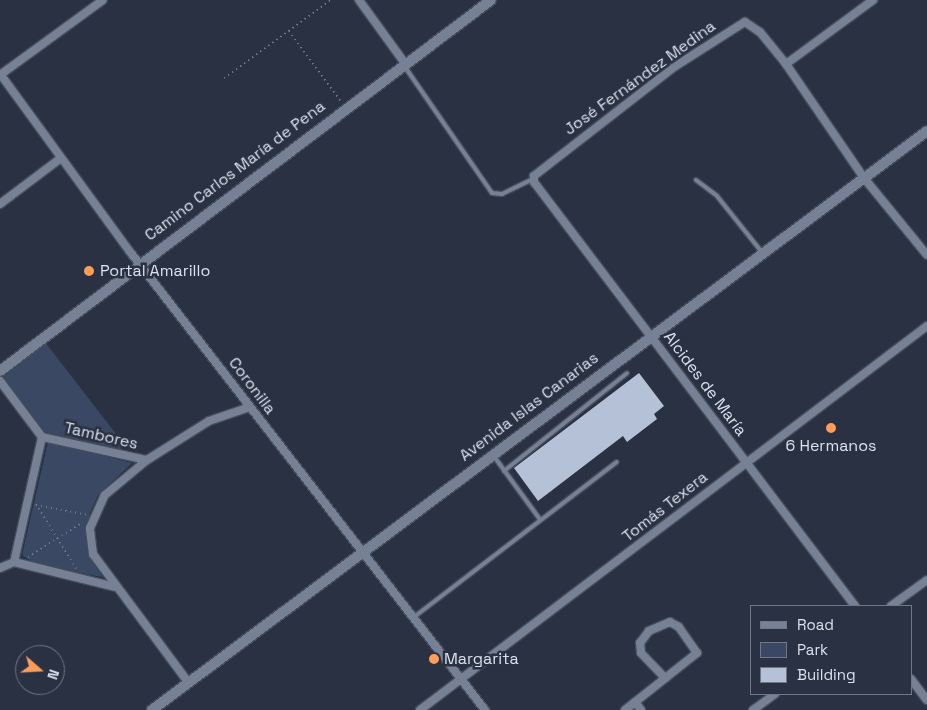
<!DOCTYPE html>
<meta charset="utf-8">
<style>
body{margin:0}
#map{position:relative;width:927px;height:710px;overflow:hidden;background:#293142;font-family:"Space Grotesk",sans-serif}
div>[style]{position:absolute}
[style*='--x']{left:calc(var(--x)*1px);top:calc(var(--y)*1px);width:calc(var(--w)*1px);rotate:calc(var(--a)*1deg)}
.green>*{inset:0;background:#3a4864}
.building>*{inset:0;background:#b5c1d6}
.path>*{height:2px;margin-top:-1px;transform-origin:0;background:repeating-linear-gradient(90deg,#707786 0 1px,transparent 0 5px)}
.roads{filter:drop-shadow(1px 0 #464d5b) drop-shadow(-1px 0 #464d5b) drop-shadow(0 1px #464d5b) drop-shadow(0 -1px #464d5b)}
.service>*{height:4px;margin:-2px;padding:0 2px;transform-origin:2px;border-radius:2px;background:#768195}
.minor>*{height:8px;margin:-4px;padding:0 4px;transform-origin:4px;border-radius:4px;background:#768195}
.tertiary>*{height:10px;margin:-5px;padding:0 5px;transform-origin:5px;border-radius:5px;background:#768195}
.dots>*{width:14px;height:14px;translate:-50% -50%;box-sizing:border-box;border:2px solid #293142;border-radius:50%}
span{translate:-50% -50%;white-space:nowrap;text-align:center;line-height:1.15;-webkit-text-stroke:5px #293142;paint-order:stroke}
.street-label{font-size:16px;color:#dbe1ec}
.poi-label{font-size:16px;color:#dbe1ec}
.left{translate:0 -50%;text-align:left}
.legend{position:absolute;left:750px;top:605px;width:162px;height:90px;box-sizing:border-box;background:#293142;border:1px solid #707786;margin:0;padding:6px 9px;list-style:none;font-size:15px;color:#dbe1ec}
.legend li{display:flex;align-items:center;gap:10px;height:25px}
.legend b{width:25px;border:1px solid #707786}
.north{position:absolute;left:15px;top:645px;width:50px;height:50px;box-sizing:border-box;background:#293142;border:1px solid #707786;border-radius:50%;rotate:109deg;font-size:14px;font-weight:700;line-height:20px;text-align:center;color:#dbe1ec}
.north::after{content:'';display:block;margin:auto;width:18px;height:22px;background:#fe9c58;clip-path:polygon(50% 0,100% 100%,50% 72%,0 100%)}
</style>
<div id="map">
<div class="green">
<div style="clip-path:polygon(45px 342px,123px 443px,120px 451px,44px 432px,5px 381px,2px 374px)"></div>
<div style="clip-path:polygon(48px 442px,132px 463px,98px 495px,90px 513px,86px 540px,102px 577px,35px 564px,22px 555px)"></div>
</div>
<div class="building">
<div style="clip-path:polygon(639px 373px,664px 406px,654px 414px,657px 419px,627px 442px,623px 436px,538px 501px,514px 468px)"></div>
</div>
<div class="path">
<div style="--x:289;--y:31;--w:89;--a:53.6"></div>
<div style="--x:224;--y:78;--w:132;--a:-36.1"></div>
<div style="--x:36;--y:504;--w:78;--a:58.2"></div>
<div style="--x:36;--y:505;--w:53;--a:10.9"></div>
<div style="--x:28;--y:557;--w:65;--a:-32.5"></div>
</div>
<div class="roads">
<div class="service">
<div style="--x:405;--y:67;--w:153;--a:55.4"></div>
<div style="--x:492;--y:193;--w:10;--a:6"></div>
<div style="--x:502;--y:194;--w:34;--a:-26"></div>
<div style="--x:696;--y:180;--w:26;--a:37"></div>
<div style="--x:717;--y:196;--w:70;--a:51.3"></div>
<div style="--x:493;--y:455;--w:78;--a:53.9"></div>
<div style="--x:504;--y:471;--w:157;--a:-38.5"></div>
<div style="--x:414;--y:617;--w:255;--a:-37.4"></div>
</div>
<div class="minor">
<div style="--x:359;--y:0;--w:77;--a:54"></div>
<div style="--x:786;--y:64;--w:108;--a:-36.3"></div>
<div style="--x:0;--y:75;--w:127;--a:-36.1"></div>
<div style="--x:1;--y:75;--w:220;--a:53.9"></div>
<div style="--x:131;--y:253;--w:578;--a:52.24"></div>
<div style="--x:0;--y:204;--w:76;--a:-37"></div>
<div style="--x:0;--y:381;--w:70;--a:53.1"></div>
<div style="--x:42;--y:437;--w:128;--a:102.6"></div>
<div style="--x:42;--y:437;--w:107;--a:12.4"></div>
<div style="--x:0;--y:568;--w:15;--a:-23"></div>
<div style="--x:14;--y:562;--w:104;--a:13.9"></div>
<div style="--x:855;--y:606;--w:532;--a:-127.13"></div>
<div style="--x:534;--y:182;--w:6;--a:-90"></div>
<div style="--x:534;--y:176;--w:177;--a:-37.9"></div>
<div style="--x:674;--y:67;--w:84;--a:-32.4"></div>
<div style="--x:745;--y:22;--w:18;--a:34"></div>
<div style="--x:760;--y:32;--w:41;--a:50.9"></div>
<div style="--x:786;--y:64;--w:138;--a:55.6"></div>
<div style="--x:864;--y:178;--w:99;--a:50.7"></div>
<div style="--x:891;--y:606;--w:44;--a:-35.8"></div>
<div style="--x:911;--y:679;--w:26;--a:53"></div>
<div style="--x:188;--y:682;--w:159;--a:-126.6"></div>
<div style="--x:93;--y:554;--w:26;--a:-97"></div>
<div style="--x:90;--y:528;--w:36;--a:-66"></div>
<div style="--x:105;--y:495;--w:55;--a:-39.8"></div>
<div style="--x:147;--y:460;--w:73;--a:-32.2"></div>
<div style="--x:209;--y:421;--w:43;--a:-18.9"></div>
<div style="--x:635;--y:702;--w:10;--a:53"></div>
<div style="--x:420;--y:710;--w:636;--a:-37.14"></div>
<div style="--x:625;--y:710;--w:92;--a:-38.4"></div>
<div style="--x:697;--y:653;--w:32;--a:-125"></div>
<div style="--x:679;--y:627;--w:10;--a:-151"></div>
<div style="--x:670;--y:622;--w:23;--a:157"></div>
<div style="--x:649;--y:631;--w:15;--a:127"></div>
<div style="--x:640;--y:643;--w:10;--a:84"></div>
<div style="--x:641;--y:653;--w:35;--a:46"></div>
<div style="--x:753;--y:710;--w:27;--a:-36"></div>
</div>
<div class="tertiary">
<div style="--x:0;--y:371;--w:615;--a:-37.07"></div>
<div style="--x:152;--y:710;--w:967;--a:-36.76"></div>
</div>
</div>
<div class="dots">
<div style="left:89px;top:271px;background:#fe9c58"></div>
<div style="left:831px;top:428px;background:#fe9c58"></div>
<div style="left:434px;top:659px;background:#fe9c58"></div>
</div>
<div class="street-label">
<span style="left:640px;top:78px;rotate:-36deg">José Fernández Medina</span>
<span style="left:235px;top:171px;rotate:-37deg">Camino Carlos María de Pena</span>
<span style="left:705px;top:384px;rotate:53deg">Alcides de María</span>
<span style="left:252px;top:386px;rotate:53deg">Coronilla</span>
<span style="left:529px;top:407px;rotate:-37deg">Avenida Islas Canarias</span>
<span style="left:101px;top:436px;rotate:13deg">Tambores</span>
<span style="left:665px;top:507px;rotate:-38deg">Tomás Texera</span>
</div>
<div class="poi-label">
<span class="left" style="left:100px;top:271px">Portal Amarillo</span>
<span style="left:831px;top:446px">6 Hermanos</span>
<span class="left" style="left:444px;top:659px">Margarita</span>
</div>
<ul class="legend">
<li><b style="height:6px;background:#768195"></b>Road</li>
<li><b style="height:14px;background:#3a4864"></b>Park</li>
<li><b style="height:14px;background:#b5c1d6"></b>Building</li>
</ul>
<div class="north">N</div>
</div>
